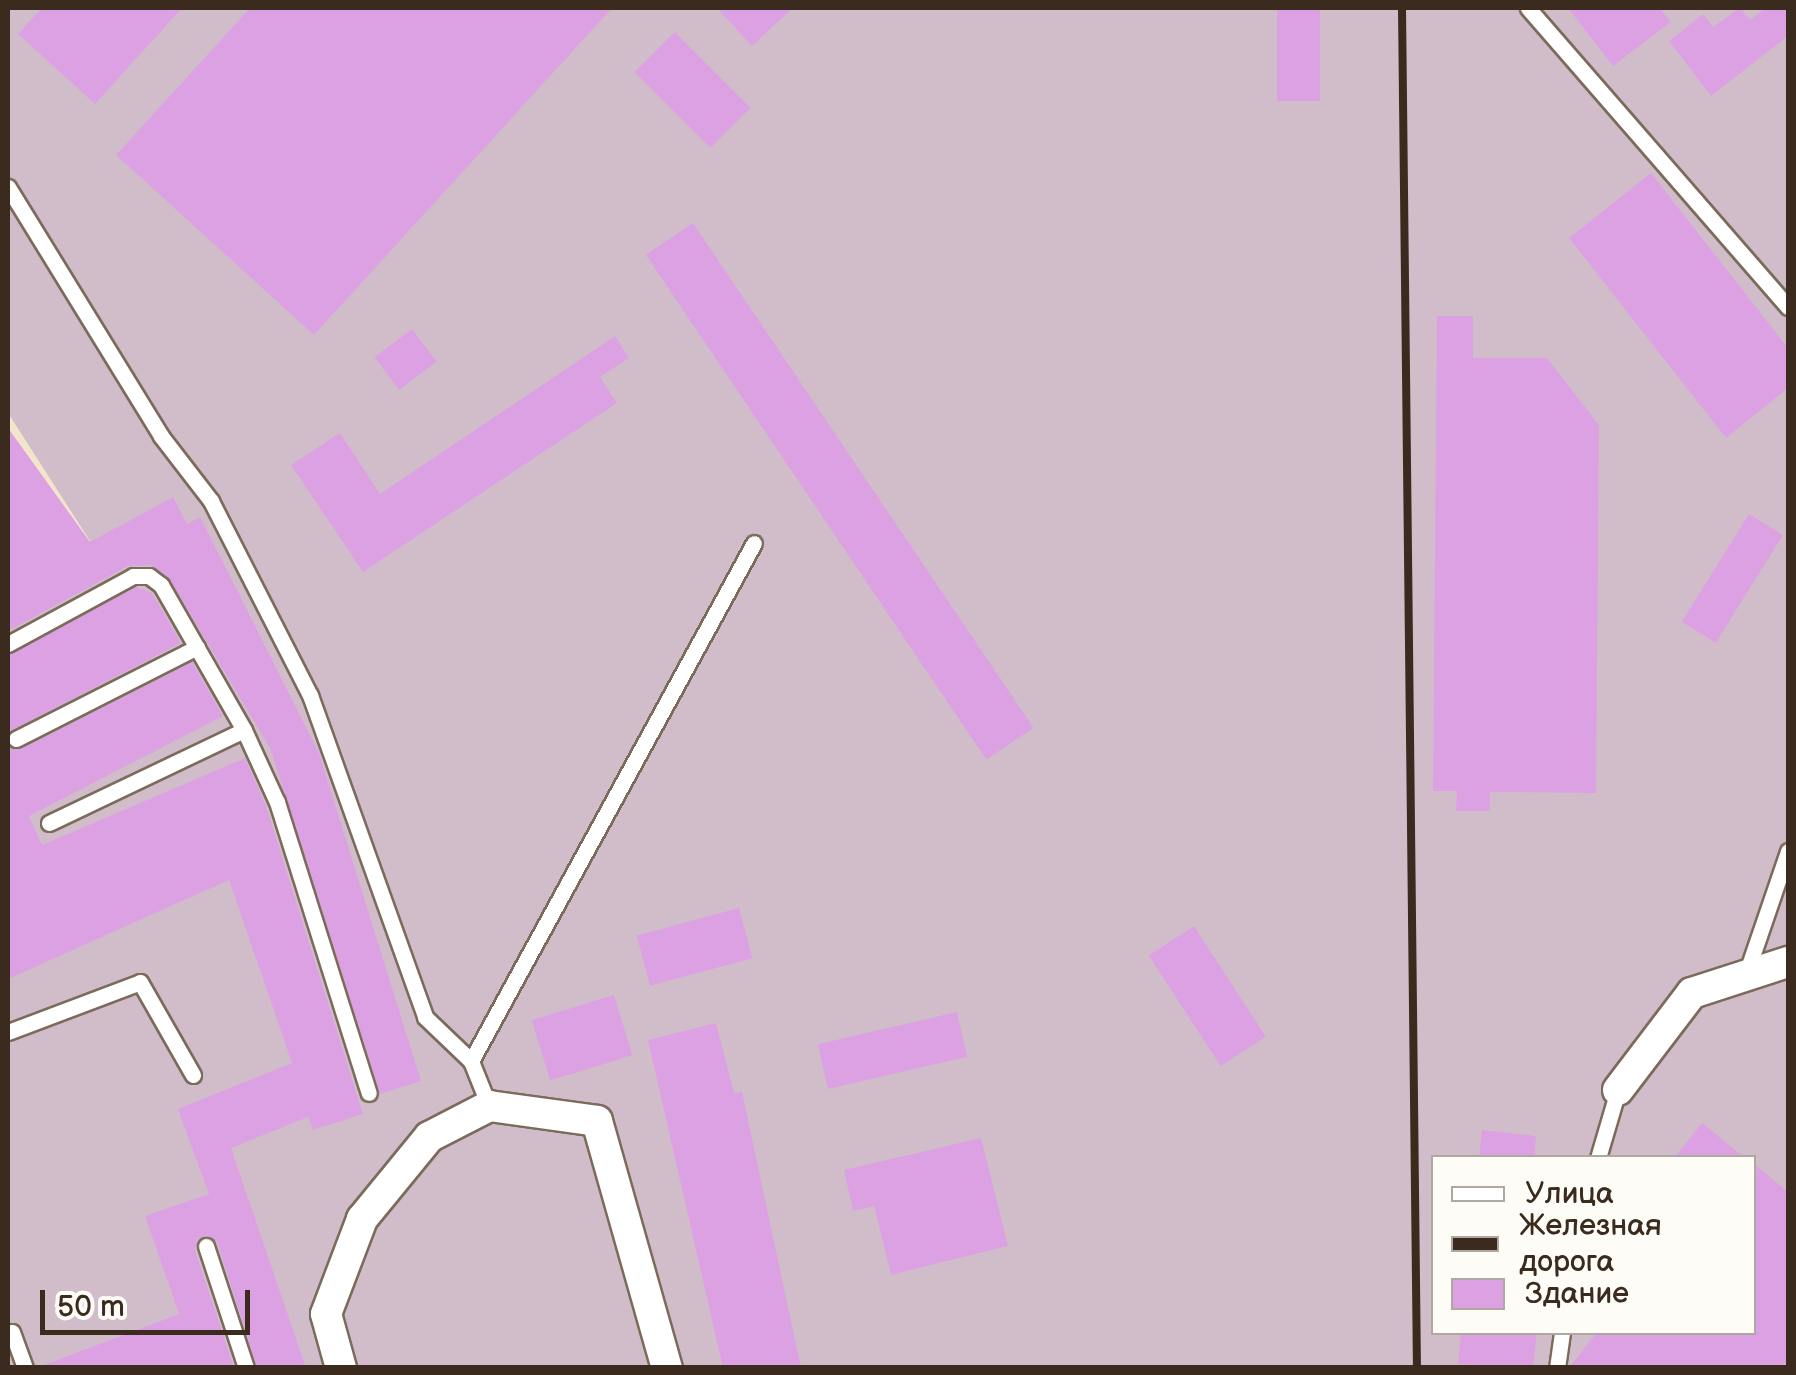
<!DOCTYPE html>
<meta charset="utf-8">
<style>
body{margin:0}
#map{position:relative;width:1796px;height:1375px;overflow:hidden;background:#f3e5ca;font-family:"Balsamiq Sans",sans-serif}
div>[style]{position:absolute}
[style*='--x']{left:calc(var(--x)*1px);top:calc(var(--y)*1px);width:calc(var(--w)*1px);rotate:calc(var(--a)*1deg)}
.industrial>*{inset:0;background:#d1bdca}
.building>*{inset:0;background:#dca1e2;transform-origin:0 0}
.roads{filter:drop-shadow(2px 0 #7b6b5a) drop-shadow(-2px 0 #7b6b5a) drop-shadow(0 2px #7b6b5a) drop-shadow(0 -2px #7b6b5a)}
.service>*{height:15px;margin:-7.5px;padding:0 7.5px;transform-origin:7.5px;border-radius:7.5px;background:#fff}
.minor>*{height:30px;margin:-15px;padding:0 15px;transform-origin:15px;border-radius:15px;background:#fff}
.rail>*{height:8px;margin:-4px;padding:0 4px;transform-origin:4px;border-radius:4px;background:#3b2a1e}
span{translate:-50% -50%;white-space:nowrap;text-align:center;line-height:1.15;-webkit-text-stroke:8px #fdfcf7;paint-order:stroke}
.frame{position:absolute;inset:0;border:10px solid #3b2a1e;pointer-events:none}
.legend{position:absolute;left:1431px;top:1155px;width:325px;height:180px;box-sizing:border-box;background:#fdfcf7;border:2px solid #afa8a0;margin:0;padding:12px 18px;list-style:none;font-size:30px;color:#3b2a1e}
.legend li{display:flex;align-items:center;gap:20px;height:50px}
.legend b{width:50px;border:2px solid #afa8a0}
.scale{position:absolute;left:40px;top:1290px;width:210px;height:45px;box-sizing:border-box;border:5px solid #3b2a1e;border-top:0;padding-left:12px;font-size:30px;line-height:35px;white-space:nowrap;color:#3b2a1e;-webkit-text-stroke:8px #fdfcf7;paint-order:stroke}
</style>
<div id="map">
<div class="industrial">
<div style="clip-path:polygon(evenodd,8px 8px,1788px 8px,1788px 1367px,8px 1367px,8px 859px,15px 856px,8px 840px,8px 587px,90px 541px,8px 413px,8px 8px,1434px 1158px,1754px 1158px,1754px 1332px,1434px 1332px,1434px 1158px)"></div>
</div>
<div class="building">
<div style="clip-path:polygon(42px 8px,182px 8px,95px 104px,18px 34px)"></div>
<div style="clip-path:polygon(250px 8px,612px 8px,314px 335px,116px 155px)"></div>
<div style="clip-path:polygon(717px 8px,793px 8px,752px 46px)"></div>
<div style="left:1277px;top:8px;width:43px;height:93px"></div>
<div style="clip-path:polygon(1568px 8px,1660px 8px,1671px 22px,1613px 66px)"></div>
<div style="clip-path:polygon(1740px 8px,1750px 20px,1765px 8px,1788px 8px,1788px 36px,1711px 96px,1669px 41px,1703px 14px,1713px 27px)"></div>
<div style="left:675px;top:32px;width:107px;height:57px;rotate:45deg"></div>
<div style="clip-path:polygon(1651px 173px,1788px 348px,1788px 388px,1726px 438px,1569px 238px)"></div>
<div style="left:693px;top:223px;width:609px;height:57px;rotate:56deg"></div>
<div style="clip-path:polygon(1437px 316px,1473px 316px,1473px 358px,1547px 358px,1599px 425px,1596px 793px,1490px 792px,1490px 811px,1456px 811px,1457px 791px,1433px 791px)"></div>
<div style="left:412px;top:329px;width:41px;height:47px;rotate:53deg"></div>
<div style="clip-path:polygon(615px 336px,629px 358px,600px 377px,617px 403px,363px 572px,291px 465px,340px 433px,380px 494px)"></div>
<div style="clip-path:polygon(8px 428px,90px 542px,173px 497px,187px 524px,200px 517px,319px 753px,421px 1081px,380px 1094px,270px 748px,168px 577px,150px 565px,128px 566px,8px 631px)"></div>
<div style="left:1749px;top:514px;width:40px;height:127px;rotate:32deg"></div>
<div style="clip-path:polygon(136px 587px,152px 593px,181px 643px,8px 732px,8px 655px)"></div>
<div style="clip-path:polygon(192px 662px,223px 716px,29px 816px,42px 845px,245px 758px,266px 806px,363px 1114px,313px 1130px,308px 1117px,231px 1148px,306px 1368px,257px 1368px,217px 1242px,207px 1235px,197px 1239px,195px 1250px,234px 1368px,36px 1368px,179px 1314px,145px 1216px,209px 1194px,178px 1109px,292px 1063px,229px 880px,8px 979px,8px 746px,21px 749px)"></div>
<div style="left:739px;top:908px;width:52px;height:106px;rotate:75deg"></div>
<div style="left:1194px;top:926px;width:132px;height:54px;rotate:57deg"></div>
<div style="left:614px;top:995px;width:63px;height:86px;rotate:73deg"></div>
<div style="left:957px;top:1012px;width:46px;height:143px;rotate:77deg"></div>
<div style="clip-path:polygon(716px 1023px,734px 1093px,742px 1092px,801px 1368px,723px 1368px,648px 1040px)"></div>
<div style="clip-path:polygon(1702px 1123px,1745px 1158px,1674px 1158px)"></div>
<div style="clip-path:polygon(1482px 1130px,1536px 1136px,1534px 1158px,1479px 1158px)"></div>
<div style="clip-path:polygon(981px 1138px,1008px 1246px,891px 1275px,874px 1206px,853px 1211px,844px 1170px)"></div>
<div style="clip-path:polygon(1754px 1164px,1788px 1192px,1788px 1360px,1783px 1368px,1569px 1368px,1597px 1332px,1754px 1332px)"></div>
<div style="clip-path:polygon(1461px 1332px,1537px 1332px,1533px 1368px,1458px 1364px)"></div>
</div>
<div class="roads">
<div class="service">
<div style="--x:1528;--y:8;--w:396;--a:49"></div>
<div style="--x:8;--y:187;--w:292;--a:58.4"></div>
<div style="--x:161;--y:436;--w:82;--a:52.4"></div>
<div style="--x:211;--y:501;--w:218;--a:63"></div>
<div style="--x:310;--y:695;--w:342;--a:70.3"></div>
<div style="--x:425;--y:1017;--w:64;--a:43.7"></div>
<div style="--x:8;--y:644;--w:142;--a:-28.5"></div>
<div style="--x:133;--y:576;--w:16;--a:0"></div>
<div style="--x:149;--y:576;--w:15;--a:37"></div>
<div style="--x:161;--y:585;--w:167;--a:60.2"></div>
<div style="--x:244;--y:730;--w:79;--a:65.4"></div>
<div style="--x:277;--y:802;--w:305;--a:72.5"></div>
<div style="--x:16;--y:739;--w:203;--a:-26.9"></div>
<div style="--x:49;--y:823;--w:216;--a:-25.5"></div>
<div style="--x:1746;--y:974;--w:130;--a:-71.1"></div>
<div style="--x:8;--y:1032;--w:141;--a:-20.7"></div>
<div style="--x:140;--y:982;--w:107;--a:60.3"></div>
<div style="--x:489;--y:1106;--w:48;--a:-111.8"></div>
<div style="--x:471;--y:1061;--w:590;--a:-61.35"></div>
<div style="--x:1598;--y:1158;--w:71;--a:-73.6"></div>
<div style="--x:206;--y:1246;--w:128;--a:71.8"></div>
<div style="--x:8;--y:1334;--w:4;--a:-27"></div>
<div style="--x:12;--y:1332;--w:38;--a:70"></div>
<div style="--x:1557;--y:1368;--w:36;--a:-82"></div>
</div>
<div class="minor">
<div style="--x:1618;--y:1090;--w:122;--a:-52.7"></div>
<div style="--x:1692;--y:993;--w:101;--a:-17.9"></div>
<div style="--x:341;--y:1368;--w:56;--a:-105.5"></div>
<div style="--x:326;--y:1314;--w:102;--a:-69.2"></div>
<div style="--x:362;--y:1219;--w:106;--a:-50.7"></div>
<div style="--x:429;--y:1137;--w:68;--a:-27.3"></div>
<div style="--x:489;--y:1106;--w:109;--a:7.9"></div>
<div style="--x:597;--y:1121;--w:257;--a:74.2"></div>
</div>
</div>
<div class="rail">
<div style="--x:1402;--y:8;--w:1360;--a:89.37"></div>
</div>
<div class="frame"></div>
<ul class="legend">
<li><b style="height:12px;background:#fff"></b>Улица</li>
<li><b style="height:12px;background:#3b2a1e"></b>Железная дорога</li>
<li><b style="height:28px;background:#dca1e2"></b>Здание</li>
</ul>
<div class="scale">50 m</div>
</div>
